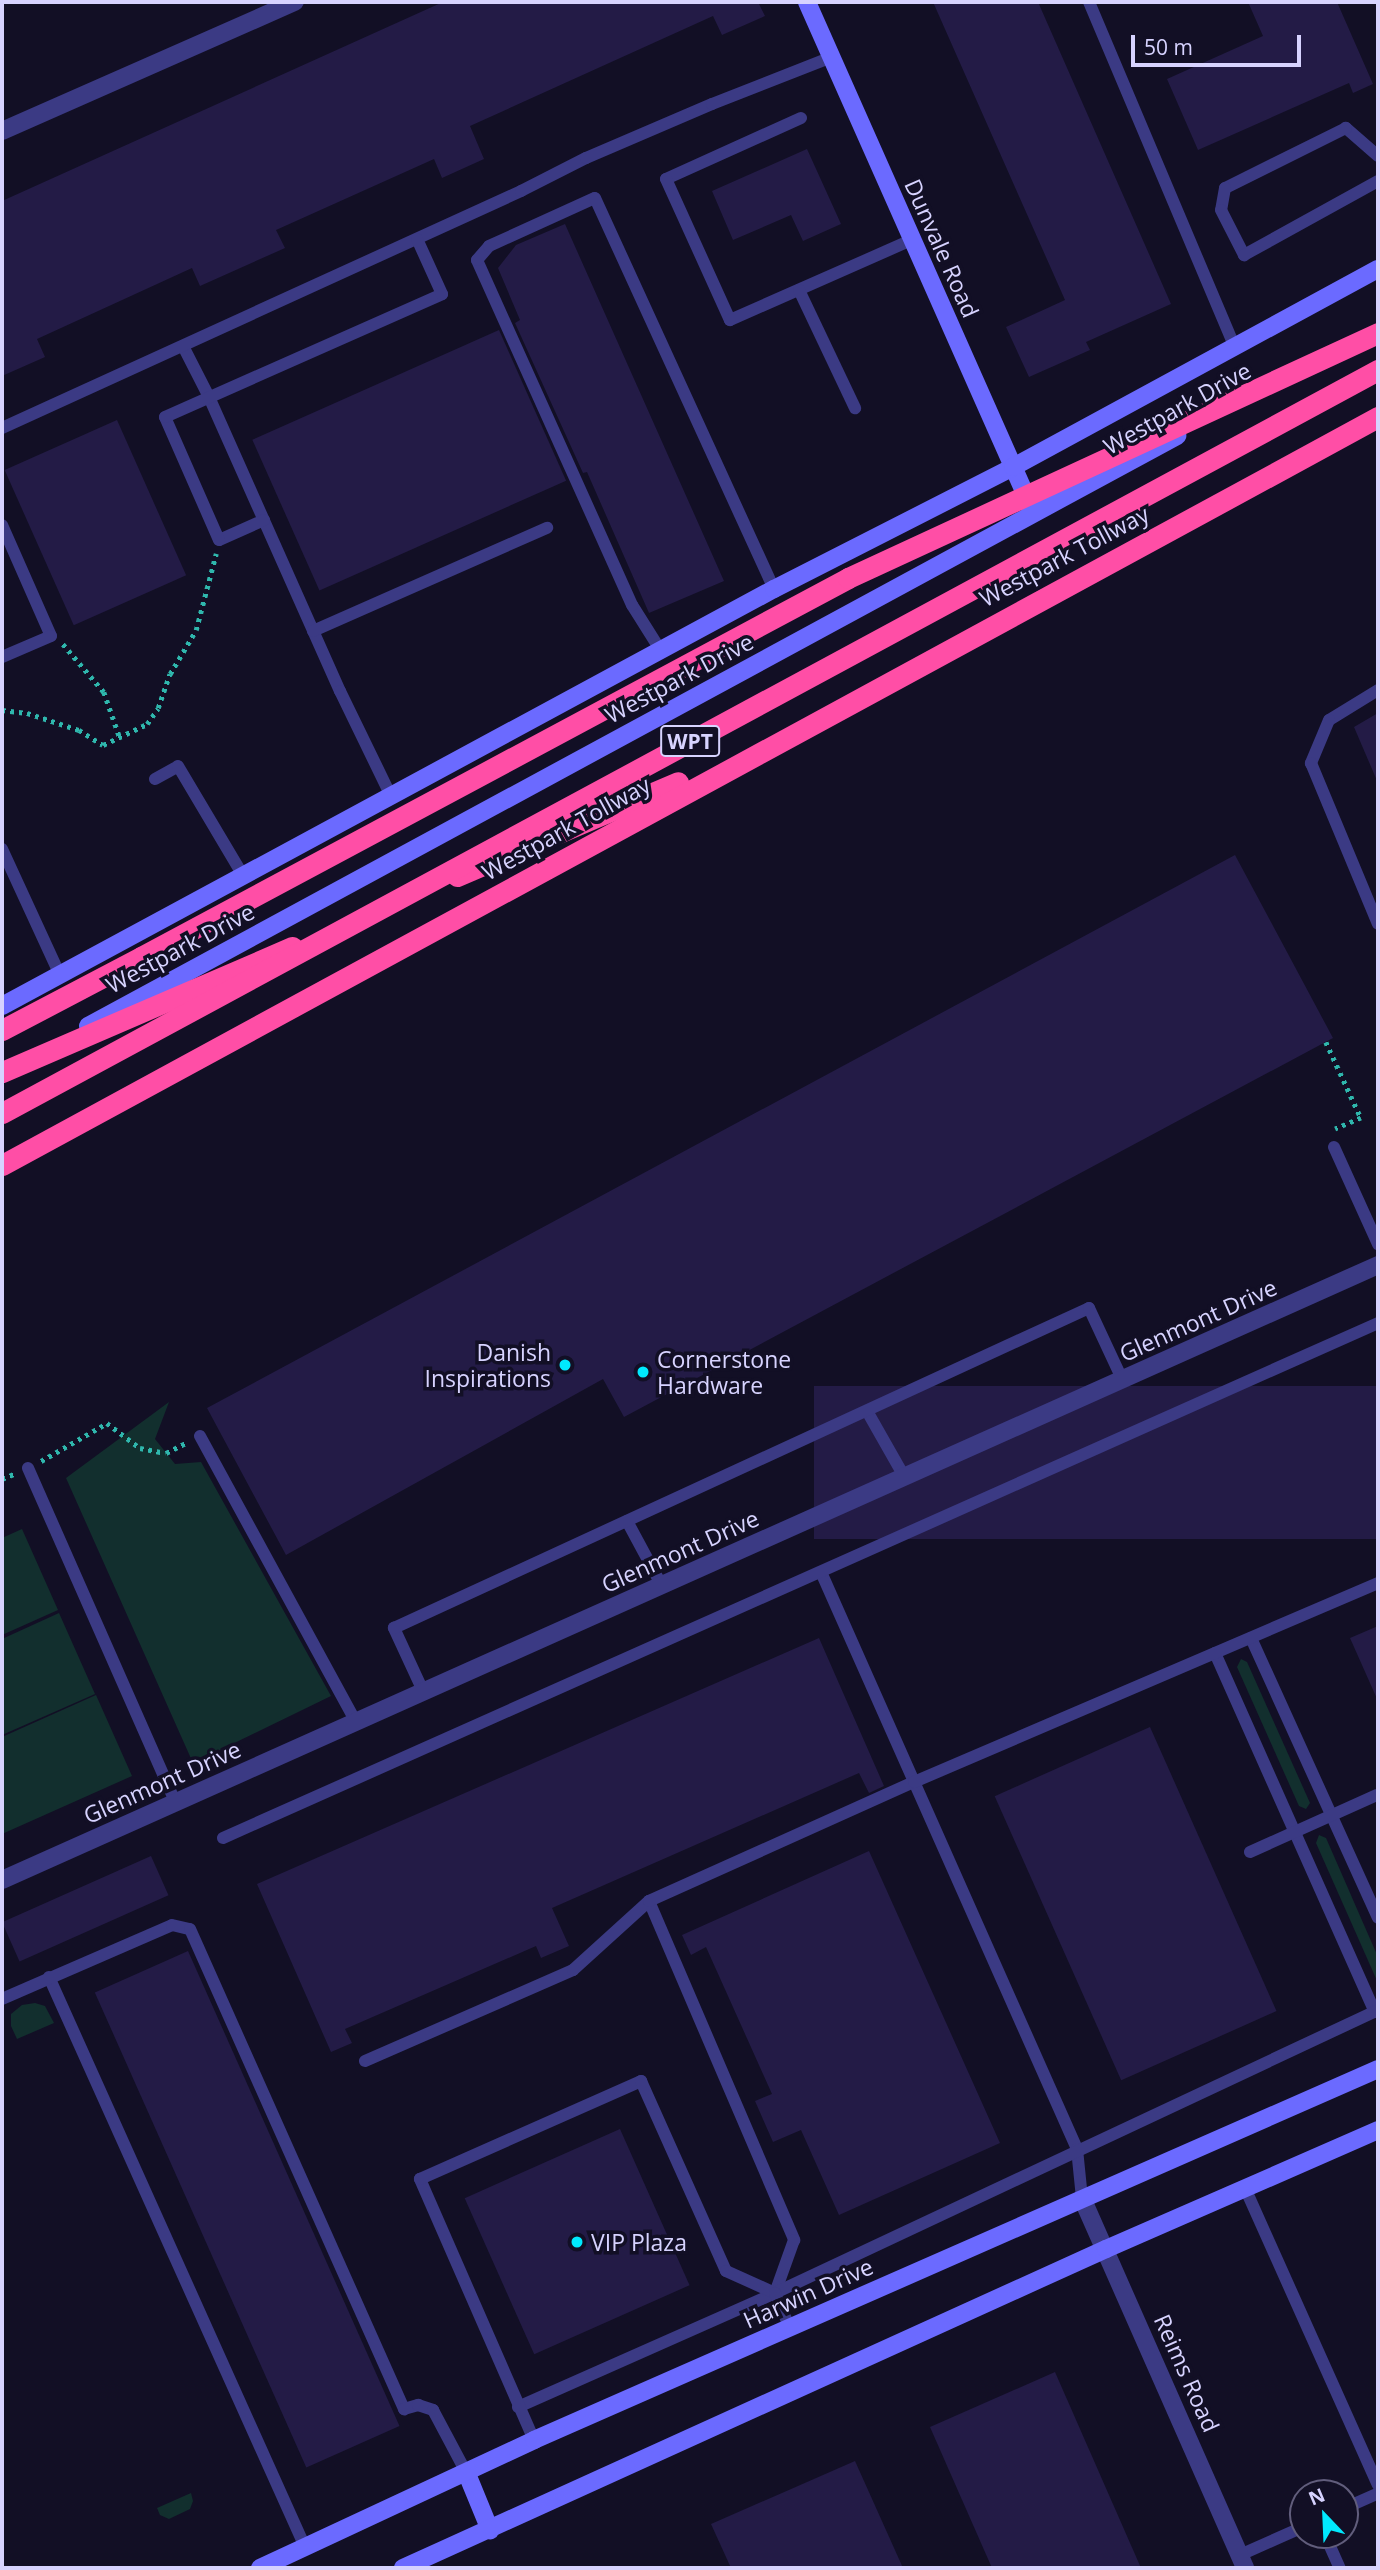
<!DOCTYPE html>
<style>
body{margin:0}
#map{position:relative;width:1380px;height:2570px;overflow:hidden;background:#120f25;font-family:"Open Sans",sans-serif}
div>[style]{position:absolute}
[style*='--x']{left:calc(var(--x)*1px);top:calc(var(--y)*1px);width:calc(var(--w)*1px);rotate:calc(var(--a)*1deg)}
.green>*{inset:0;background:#122f2e}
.building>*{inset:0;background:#231b46;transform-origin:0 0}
.path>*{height:4.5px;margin-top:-2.25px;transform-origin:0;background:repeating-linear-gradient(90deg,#2fb7ad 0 3.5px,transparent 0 8.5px)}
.lane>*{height:12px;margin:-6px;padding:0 6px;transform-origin:6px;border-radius:6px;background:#3b3a84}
.street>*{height:18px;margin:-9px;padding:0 9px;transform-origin:9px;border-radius:9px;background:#3b3a84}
.secondary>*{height:18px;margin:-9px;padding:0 9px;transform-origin:9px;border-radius:9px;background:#6b6aff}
.highway>*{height:21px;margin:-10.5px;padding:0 10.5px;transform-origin:10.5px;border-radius:10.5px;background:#ff4ea6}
.highway-bridge>*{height:21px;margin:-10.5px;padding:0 10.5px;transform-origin:10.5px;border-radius:10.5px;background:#ff4ea6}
.dots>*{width:19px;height:19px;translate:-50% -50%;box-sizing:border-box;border:4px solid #120f25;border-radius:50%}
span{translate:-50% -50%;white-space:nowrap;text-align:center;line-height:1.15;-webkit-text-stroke:7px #120f25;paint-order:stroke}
.shield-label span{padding:2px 5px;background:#120f25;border:2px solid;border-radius:5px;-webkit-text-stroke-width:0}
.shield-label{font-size:21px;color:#d7d3ff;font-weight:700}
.street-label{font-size:23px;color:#d7d3ff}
.poi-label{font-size:23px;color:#d7d3ff}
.right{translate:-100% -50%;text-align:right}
.left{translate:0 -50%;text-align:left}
.frame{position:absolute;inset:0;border:4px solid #d7d3ff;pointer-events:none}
.north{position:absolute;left:1289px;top:2479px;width:70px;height:70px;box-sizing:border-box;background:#120f25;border:2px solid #615d7c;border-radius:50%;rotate:337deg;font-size:19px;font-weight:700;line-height:28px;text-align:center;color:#d7d3ff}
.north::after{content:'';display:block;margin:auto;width:24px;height:32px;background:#00e9fe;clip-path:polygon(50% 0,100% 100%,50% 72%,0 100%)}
.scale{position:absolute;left:1131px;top:35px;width:170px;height:32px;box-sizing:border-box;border:4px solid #d7d3ff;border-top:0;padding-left:9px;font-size:21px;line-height:24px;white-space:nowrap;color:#d7d3ff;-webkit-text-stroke:5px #120f25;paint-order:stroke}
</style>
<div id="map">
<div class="green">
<div style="clip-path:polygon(169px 1402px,155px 1439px,175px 1464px,201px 1462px,331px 1696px,193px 1763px,66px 1478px)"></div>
<div style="clip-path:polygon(22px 1529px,58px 1610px,2px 1635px,2px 1538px)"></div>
<div style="clip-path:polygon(59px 1613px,95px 1694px,2px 1735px,2px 1639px)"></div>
<div style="clip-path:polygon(1241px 1659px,1247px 1662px,1310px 1803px,1306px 1809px,1299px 1806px,1237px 1667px)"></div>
<div style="clip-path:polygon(96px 1695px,132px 1776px,2px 1834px,2px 1737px)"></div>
<div style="clip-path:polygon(1319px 1835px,1326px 1838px,1378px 1957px,1378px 1983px,1316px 1843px)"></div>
<div style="clip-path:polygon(35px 2003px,45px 2006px,54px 2023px,17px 2039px,11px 2026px,11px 2014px,22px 2005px)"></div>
<div style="clip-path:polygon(191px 2493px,193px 2501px,190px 2509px,169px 2519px,160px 2515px,157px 2508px)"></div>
</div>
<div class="building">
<div style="clip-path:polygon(443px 2px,758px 2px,765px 16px,722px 35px,713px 16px,470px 126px,484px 159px,442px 178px,434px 159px,276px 230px,285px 248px,200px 286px,192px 268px,37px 339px,45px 357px,2px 376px,2px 201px)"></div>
<div style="clip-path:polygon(933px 2px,1038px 2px,1171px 304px,1086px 342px,1090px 350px,1029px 377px,1006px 327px,1065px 300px)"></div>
<div style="clip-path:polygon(1248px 2px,1337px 2px,1373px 84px,1353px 93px,1349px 83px,1198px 150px,1167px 79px,1263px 36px)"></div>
<div style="clip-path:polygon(807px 149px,841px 224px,803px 241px,791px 215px,733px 240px,712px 191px)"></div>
<div style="clip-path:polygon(565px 224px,724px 581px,649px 613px,587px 472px,583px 473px,515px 323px,520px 320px,498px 268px,516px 245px)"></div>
<div style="left:499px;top:330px;width:165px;height:270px;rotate:66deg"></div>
<div style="left:117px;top:420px;width:170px;height:123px;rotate:66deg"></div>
<div style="clip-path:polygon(1378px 713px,1378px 783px,1354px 727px)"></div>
<div style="clip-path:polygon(1235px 855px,1333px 1038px,624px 1417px,603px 1379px,286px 1555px,207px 1408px)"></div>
<div style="left:1378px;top:1386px;width:153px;height:564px;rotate:90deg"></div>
<div style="clip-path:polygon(1378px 1626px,1378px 1701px,1350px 1638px)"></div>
<div style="clip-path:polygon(819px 1638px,884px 1786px,869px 1793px,859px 1773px,552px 1908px,569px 1946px,541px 1958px,536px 1946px,345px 2029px,352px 2043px,331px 2052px,257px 1884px)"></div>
<div style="left:1150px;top:1727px;width:311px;height:170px;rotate:66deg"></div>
<div style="clip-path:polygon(869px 1851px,1000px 2143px,839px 2215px,801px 2130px,773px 2142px,755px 2101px,772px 2094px,706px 1947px,691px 1955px,682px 1935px)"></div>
<div style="left:151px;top:1856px;width:43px;height:163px;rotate:66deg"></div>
<div style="left:188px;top:1951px;width:520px;height:102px;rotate:66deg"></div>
<div style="left:620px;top:2129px;width:171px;height:170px;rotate:66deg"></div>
<div style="clip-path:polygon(1055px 2372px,1141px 2568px,992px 2568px,930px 2427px)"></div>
<div style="clip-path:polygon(855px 2461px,903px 2568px,731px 2568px,711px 2524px)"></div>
</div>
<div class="path">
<div style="--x:63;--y:644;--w:63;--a:49.5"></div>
<div style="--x:104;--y:692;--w:49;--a:70.8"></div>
<div style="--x:2;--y:710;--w:25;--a:7"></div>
<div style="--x:27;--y:713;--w:55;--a:18.1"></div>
<div style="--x:79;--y:730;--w:28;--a:32"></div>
<div style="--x:103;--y:745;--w:49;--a:-25.5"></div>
<div style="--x:147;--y:724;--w:19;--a:-55"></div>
<div style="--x:158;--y:708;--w:36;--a:-71"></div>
<div style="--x:170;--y:674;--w:51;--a:-59.4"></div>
<div style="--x:196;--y:630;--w:79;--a:-75.3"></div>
<div style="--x:1326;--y:1042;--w:84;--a:65.3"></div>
<div style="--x:1361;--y:1118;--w:28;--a:157"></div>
<div style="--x:41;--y:1461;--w:76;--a:-29.9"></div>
<div style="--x:107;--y:1423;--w:41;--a:37.1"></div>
<div style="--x:140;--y:1448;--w:26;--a:11"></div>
<div style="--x:166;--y:1453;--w:22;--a:-27"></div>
<div style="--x:2;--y:1479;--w:13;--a:-23"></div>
</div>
<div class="lane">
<div style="--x:1089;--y:2;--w:375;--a:67.1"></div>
<div style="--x:801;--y:118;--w:148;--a:155.7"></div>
<div style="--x:666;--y:179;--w:155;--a:65.6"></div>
<div style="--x:730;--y:320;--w:198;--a:-23.8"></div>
<div style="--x:1378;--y:156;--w:43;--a:-138.8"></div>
<div style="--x:1346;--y:128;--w:135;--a:153.6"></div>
<div style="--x:1225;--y:188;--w:22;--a:100"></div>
<div style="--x:1221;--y:210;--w:51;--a:62.9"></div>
<div style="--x:1244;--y:255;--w:153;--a:-28.9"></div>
<div style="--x:799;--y:290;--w:131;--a:64.6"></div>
<div style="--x:183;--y:346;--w:57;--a:63"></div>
<div style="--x:209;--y:397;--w:322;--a:66"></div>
<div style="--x:340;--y:691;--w:119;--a:64.1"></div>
<div style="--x:2;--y:428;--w:571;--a:-24.54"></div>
<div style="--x:521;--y:191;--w:73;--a:-26.9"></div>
<div style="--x:586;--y:158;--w:137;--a:-23.2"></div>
<div style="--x:712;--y:104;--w:129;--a:-21.4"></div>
<div style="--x:264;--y:520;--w:49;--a:156"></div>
<div style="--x:219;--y:540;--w:134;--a:-113.7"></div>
<div style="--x:165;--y:417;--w:303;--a:-23.9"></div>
<div style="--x:442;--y:294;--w:60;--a:-114.4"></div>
<div style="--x:2;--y:525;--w:121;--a:66.2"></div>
<div style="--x:51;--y:636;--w:53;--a:156.8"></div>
<div style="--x:313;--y:631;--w:256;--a:-23.8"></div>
<div style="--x:661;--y:651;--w:54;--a:-122.2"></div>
<div style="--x:632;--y:605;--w:378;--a:-114.2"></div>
<div style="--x:477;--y:260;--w:18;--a:-49"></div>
<div style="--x:489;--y:246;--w:116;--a:-24.4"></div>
<div style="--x:595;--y:198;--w:430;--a:65.4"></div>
<div style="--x:1378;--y:690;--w:57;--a:148.5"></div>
<div style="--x:1329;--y:720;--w:47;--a:112.7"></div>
<div style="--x:1311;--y:763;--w:174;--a:67.4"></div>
<div style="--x:155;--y:779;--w:26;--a:-29"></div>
<div style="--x:178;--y:766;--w:129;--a:59.3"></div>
<div style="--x:2;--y:849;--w:139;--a:65.3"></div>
<div style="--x:1334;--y:1147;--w:107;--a:65.6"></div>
<div style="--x:867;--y:1411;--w:77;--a:60.4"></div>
<div style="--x:200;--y:1436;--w:326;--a:61.4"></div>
<div style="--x:28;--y:1468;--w:366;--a:66.2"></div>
<div style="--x:627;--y:1521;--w:74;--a:61.7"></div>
<div style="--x:821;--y:1572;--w:631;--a:66.07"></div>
<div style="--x:1077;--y:2149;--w:49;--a:84.2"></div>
<div style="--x:1251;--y:1638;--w:307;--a:65.6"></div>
<div style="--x:1215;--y:1653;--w:393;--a:66"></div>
<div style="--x:424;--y:1693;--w:72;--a:-114.8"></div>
<div style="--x:394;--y:1628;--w:765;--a:-24.72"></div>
<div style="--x:1089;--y:1308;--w:81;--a:65"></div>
<div style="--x:223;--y:1838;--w:1265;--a:-24.03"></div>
<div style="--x:1250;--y:1852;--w:139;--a:-24.2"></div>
<div style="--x:649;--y:1901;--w:369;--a:66.8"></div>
<div style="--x:794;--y:2240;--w:56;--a:109.7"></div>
<div style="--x:49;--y:1977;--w:627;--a:65.81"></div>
<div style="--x:2;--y:1999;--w:185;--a:-23.5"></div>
<div style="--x:172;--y:1925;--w:18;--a:13"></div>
<div style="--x:190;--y:1929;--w:526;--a:65.97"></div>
<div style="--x:404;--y:2409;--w:15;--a:-16"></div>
<div style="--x:418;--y:2405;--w:16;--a:18"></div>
<div style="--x:433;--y:2410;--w:72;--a:62"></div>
<div style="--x:365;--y:2061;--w:227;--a:-23.6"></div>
<div style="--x:573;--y:1970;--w:103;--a:-42.2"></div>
<div style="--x:649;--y:1901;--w:290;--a:-24.2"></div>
<div style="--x:914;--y:1782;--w:505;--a:-23.21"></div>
<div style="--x:1245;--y:2188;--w:325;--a:65.9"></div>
<div style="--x:518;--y:2407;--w:281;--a:-23.9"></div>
<div style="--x:775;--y:2293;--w:666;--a:-25.14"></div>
<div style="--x:534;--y:2440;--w:285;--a:-113.6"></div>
<div style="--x:420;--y:2179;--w:242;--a:-23.9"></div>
<div style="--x:641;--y:2081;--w:208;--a:65.9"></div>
<div style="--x:726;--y:2271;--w:54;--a:24.2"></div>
<div style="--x:775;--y:2293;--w:38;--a:67"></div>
<div style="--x:1345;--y:2508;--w:36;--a:-24"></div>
<div style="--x:1325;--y:2535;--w:36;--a:66"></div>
<div style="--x:1240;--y:2555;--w:69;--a:-24"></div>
</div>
<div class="street">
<div style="--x:2;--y:131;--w:320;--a:-23.8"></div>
<div style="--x:2;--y:1880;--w:1507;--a:-24.08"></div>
<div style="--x:1082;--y:2198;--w:404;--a:66.2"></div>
</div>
<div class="secondary">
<div style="--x:807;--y:2;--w:552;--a:66.08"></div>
<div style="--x:2;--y:1006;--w:877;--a:-28.38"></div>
<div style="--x:774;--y:589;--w:268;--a:-27"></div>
<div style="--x:1013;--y:467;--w:415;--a:-28.5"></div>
<div style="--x:88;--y:1026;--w:1239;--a:-28.45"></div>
<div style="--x:467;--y:2474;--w:61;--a:67.7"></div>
<div style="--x:260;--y:2568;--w:302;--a:-25"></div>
<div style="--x:534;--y:2440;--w:922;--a:-23.73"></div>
<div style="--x:403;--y:2568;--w:772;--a:-24.41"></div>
<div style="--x:1106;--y:2249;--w:297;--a:-23.6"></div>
</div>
<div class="highway">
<div style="--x:457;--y:876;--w:240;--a:-23"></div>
<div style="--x:2;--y:1030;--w:157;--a:-27.7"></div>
<div style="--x:2;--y:1072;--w:316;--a:-23.3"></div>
<div style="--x:2;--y:1165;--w:1566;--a:-28.53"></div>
</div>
<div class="highway-bridge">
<div style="--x:141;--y:957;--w:802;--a:-28.19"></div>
<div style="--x:848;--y:578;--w:584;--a:-24.81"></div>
<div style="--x:2;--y:1113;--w:1564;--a:-28.37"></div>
</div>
<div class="dots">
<div style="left:565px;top:1365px;background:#00e9fe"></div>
<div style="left:643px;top:1372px;background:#00e9fe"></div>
<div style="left:577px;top:2242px;background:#00e9fe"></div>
</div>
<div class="shield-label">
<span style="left:690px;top:741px">WPT</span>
</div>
<div class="street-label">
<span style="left:942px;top:248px;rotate:66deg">Dunvale Road</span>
<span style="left:1177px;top:408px;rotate:-29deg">Westpark Drive</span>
<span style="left:1064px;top:556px;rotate:-28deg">Westpark Tollway</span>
<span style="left:679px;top:678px;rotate:-28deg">Westpark Drive</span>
<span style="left:566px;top:828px;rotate:-29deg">Westpark Tollway</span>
<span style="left:180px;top:948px;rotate:-28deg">Westpark Drive</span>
<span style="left:1198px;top:1320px;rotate:-24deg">Glenmont Drive</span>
<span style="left:680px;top:1551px;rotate:-24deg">Glenmont Drive</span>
<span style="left:162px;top:1782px;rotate:-24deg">Glenmont Drive</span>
<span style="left:808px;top:2293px;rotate:-24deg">Harwin Drive</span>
<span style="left:1187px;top:2373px;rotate:66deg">Reims Road</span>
</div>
<div class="poi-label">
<span class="right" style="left:551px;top:1365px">Danish<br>Inspirations</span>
<span class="left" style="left:657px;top:1372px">Cornerstone<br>Hardware</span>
<span class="left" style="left:591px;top:2242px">VIP Plaza</span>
</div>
<div class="frame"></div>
<div class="north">N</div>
<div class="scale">50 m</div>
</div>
